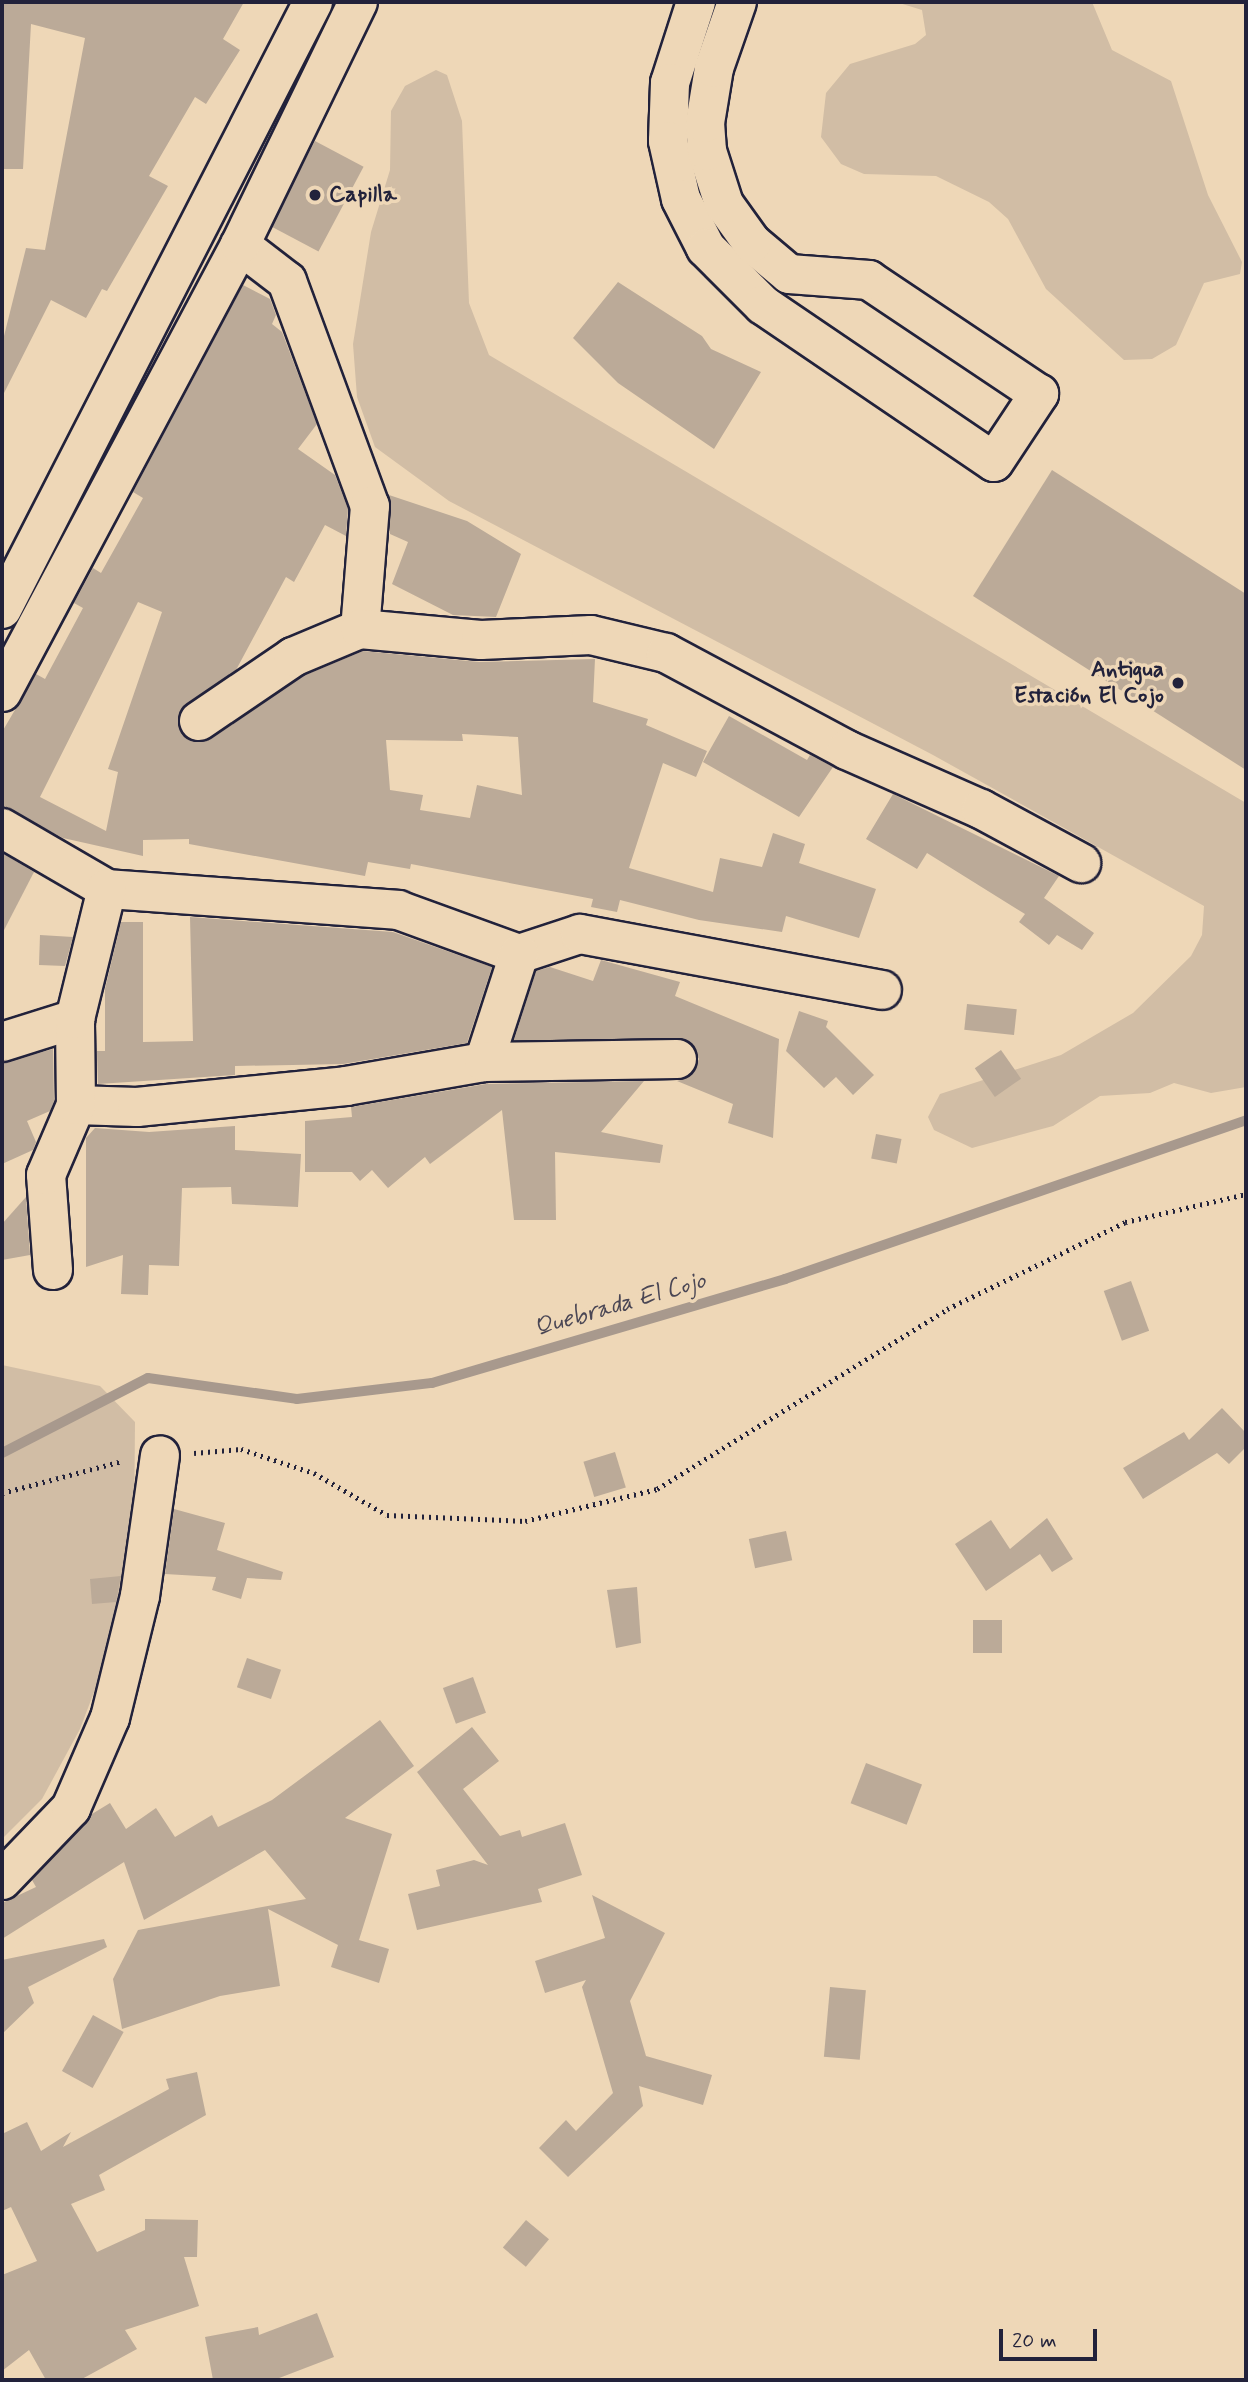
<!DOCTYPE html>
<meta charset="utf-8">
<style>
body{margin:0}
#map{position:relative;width:1248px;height:2382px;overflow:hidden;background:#eed7b7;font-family:Mynerve,sans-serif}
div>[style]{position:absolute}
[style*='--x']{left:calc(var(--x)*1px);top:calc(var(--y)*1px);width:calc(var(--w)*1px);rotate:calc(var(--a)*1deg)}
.green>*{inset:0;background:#d1bda5}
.stream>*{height:10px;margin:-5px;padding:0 5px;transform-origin:5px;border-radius:5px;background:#a8998d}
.building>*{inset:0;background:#bbaa98;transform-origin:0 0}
.path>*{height:4.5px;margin-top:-2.25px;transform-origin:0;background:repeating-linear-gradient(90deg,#22223b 0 2px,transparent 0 7px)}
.roads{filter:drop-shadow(2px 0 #22223b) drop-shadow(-2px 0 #22223b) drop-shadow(0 2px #22223b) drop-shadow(0 -2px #22223b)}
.minor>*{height:38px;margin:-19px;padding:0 19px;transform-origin:19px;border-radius:19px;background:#eed7b7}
.dots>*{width:19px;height:19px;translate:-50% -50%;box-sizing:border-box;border:4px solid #eed7b7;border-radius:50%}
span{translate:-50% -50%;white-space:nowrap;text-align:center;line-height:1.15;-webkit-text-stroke:7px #eed7b7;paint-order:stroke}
.poi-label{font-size:23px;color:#22223b;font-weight:700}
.left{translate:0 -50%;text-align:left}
.right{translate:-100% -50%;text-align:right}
.water-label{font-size:24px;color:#4a4654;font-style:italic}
.frame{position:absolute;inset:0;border:4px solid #22223b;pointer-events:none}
.scale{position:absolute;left:999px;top:2329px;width:98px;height:32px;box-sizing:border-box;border:4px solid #22223b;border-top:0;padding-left:9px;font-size:21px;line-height:24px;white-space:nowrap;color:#22223b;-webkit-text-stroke:5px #eed7b7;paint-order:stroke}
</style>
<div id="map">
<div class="green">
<div style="clip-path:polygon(896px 2px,1092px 2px,1112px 50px,1171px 81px,1208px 195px,1242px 262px,1240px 274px,1204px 283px,1176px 345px,1152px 359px,1124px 360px,1046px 289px,1008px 219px,989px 202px,936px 176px,864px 174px,841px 164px,821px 137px,826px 93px,850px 64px,915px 44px,926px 35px,922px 10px)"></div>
<div style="clip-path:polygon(436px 70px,447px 75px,462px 121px,469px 303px,489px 355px,1246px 803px,1246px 1087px,1211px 1093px,1174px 1083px,1150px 1093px,1100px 1096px,1053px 1126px,972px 1148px,934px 1130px,928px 1117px,940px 1094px,1061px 1055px,1133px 1013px,1191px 956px,1202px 935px,1204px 906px,933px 755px,449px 501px,375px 447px,357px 397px,353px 344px,371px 232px,390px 170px,391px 111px,405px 86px)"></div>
<div style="clip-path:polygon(2px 1365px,100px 1386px,135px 1422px,134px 1533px,113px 1642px,80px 1729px,42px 1799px,2px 1839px)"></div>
</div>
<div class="stream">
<div style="--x:2;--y:1453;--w:164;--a:-27.2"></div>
<div style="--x:148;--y:1378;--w:150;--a:8"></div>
<div style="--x:297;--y:1399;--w:136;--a:-6.8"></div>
<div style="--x:432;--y:1383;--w:368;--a:-16.4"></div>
<div style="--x:785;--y:1279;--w:488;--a:-19"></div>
</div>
<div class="building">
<div style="clip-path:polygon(2px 2px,244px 2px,223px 39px,240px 50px,206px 104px,195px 97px,149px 176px,168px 186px,107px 291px,102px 289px,86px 318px,51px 300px,2px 397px,2px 344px,26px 248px,45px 250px,85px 38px,31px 24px,23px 169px,2px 169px)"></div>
<div style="left:315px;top:141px;width:55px;height:96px;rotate:28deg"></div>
<div style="clip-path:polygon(618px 282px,702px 336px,711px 349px,761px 372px,714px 449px,618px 383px,573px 338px)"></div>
<div style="clip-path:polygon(evenodd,243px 285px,270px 299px,276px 315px,272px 324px,282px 332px,317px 424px,298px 449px,335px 475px,348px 509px,346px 536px,325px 525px,294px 582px,286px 577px,236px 670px,180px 711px,181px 734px,190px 741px,211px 739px,303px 676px,363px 651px,479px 662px,595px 659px,593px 702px,648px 719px,646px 725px,707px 751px,696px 777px,663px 763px,629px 868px,713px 892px,720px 858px,762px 867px,773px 833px,805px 844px,799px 863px,876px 889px,859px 938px,786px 916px,782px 932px,699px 920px,620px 900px,617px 912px,591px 907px,593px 899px,411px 864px,410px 869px,368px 862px,365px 876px,189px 844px,189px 839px,143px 840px,143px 856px,63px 838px,2px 806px,2px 732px,36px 674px,45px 679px,83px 608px,74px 603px,93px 568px,101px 573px,143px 498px,133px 492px,243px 285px,138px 602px,162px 612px,108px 769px,118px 772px,106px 831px,40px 797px,138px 602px,243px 285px,462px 734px,518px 737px,522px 795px,477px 785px,470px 818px,420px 810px,423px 795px,390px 790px,386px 740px,463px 741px,462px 734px)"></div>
<div style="clip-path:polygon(1052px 470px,1246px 594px,1246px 770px,973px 596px)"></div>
<div style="clip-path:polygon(389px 495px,467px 521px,521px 554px,496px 617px,453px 615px,392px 584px,408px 542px,390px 534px)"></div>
<div style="clip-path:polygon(729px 716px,807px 760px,810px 755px,833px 767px,799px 817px,703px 762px)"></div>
<div style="clip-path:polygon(893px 794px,1059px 876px,1044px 898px,1094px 933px,1082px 950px,1057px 935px,1049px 945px,1019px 922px,1025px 914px,927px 853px,917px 869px,866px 839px)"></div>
<div style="clip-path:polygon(2px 853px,34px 872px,2px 934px)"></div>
<div style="clip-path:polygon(190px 917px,393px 932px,492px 967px,467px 1043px,343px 1064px,235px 1066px,235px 1075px,98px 1084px,97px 1051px,105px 1051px,105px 989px,121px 922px,143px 922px,143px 1042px,193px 1041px)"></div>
<div style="clip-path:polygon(40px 935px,73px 937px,65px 966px,39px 965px)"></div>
<div style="clip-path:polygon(601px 960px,680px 982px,675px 996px,779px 1039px,773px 1138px,728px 1123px,733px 1104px,677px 1081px,689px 1077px,699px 1059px,687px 1040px,514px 1040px,536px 971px,550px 967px,593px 981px)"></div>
<div style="left:967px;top:1004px;width:50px;height:26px;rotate:6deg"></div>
<div style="clip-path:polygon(799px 1011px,828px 1021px,826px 1027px,874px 1075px,853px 1095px,836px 1077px,824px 1088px,786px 1051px)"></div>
<div style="clip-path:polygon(53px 1049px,54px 1101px,50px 1111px,27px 1121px,36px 1142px,33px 1150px,2px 1164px,2px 1063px)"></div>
<div style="left:1001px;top:1050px;width:35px;height:32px;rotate:55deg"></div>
<div style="clip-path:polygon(644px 1081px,601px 1132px,663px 1145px,660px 1163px,555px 1152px,556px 1220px,514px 1220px,502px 1110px,430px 1164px,425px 1157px,388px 1188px,372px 1170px,360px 1181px,352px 1172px,305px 1172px,305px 1121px,352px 1117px,351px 1107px,486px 1084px)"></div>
<div style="clip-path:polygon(235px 1126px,235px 1150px,301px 1154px,298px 1207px,232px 1204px,231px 1187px,182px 1188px,179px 1266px,149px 1265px,148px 1295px,121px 1294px,123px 1255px,86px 1267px,86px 1138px,95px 1128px,149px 1132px)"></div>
<div style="left:876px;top:1134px;width:26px;height:25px;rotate:11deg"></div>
<div style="clip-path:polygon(26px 1197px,30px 1255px,2px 1260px,2px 1224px)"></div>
<div style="left:1131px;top:1281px;width:53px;height:29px;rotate:70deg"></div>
<div style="clip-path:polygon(1222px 1408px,1246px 1433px,1246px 1447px,1229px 1464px,1217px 1453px,1143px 1499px,1123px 1468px,1184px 1432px,1189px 1440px)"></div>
<div style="left:615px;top:1452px;width:37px;height:33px;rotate:73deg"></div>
<div style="clip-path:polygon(174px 1509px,225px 1523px,217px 1550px,283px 1572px,281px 1580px,247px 1578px,241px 1599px,212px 1590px,216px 1577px,165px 1574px)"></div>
<div style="clip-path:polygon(1047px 1518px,1073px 1559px,1052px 1572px,1040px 1554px,986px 1591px,955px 1544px,991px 1520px,1010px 1549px)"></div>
<div style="left:786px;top:1531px;width:30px;height:38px;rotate:78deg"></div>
<div style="clip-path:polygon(121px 1576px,116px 1602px,92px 1604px,90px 1579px)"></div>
<div style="clip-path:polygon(637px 1587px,641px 1643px,616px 1648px,607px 1590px)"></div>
<div style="left:973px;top:1620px;width:29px;height:33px"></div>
<div style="left:247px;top:1658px;width:36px;height:31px;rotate:19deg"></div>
<div style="left:473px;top:1677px;width:38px;height:32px;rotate:70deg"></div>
<div style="clip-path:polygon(380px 1720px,414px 1766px,345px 1818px,392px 1834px,359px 1940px,389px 1949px,379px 1983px,331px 1967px,338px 1945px,268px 1909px,280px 1986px,220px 1996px,122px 2029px,113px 1979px,138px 1930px,306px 1899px,265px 1850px,144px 1920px,124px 1862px,2px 1939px,2px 1903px,36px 1887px,32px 1880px,92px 1814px,110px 1803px,126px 1829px,156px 1808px,175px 1837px,212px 1815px,218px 1827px,272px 1800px)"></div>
<div style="clip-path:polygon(472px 1727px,499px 1761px,463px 1789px,500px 1836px,520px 1830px,522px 1837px,565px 1823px,582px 1875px,538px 1889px,542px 1902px,417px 1930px,408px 1894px,440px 1886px,436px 1870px,474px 1860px,488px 1865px,417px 1772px)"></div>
<div style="left:866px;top:1763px;width:60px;height:43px;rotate:21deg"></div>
<div style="clip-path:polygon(592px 1895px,665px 1933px,630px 2001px,646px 2056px,712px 2075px,703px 2105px,639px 2086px,643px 2106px,568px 2177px,539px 2148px,566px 2120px,576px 2131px,613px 2093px,582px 1987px,586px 1980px,545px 1993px,535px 1961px,605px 1938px)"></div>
<div style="clip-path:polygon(104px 1939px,107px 1947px,28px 1987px,34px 2003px,2px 2034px,2px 1960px)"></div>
<div style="left:830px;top:1987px;width:36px;height:70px;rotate:5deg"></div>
<div style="left:93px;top:2015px;width:35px;height:64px;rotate:29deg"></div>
<div style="clip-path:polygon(197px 2072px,206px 2115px,99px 2175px,105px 2190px,71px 2204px,97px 2252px,145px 2230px,145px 2219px,198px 2220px,197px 2257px,184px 2257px,199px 2306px,125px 2330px,137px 2349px,80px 2380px,46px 2380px,29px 2350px,2px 2371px,2px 2275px,37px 2261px,11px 2207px,2px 2211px,2px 2134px,27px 2122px,41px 2151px,71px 2132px,63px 2147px,169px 2089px,166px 2079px)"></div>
<div style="left:526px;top:2220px;width:30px;height:36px;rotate:40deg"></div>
<div style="clip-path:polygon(317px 2313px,334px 2357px,274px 2380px,213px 2380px,205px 2337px,258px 2327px,259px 2335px)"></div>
</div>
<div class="path">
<div style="--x:194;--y:1453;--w:47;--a:-4.9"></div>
<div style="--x:241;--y:1449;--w:77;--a:18.2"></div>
<div style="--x:314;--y:1473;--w:84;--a:29.9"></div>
<div style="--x:387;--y:1515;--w:138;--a:2.5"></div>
<div style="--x:525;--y:1521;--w:136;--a:-13.6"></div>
<div style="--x:657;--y:1489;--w:341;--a:-31.8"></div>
<div style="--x:947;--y:1309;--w:198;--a:-26"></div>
<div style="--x:1125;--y:1222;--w:124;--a:-13"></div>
<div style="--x:2;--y:1493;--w:124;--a:-14.9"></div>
</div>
<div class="roads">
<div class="minor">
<div style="--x:696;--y:2;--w:85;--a:107.8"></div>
<div style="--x:670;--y:83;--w:58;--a:92"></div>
<div style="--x:668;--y:141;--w:59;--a:77.4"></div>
<div style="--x:681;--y:199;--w:55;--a:63"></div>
<div style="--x:706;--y:248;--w:81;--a:45"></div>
<div style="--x:763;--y:305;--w:279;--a:34.2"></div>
<div style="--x:994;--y:462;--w:82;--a:-56.5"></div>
<div style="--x:1039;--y:394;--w:205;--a:-146.2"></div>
<div style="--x:869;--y:280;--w:80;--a:-175.7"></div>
<div style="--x:789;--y:274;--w:48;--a:-140"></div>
<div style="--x:752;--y:243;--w:48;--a:-125.7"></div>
<div style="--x:724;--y:204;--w:56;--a:-107.8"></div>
<div style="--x:707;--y:151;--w:28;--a:-94"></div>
<div style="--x:705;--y:123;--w:56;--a:-80.7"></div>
<div style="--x:714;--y:68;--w:70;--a:-70.8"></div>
<div style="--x:240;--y:245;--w:59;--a:37.5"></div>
<div style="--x:287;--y:281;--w:240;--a:69.8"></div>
<div style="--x:370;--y:506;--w:123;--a:94.6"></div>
<div style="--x:2;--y:609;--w:682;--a:-62.87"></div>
<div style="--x:2;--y:692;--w:506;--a:-61.97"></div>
<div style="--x:240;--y:245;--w:270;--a:-64.1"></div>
<div style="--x:199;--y:721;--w:114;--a:-34.2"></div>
<div style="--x:293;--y:657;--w:73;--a:-22.7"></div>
<div style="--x:360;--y:629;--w:121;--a:5.2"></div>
<div style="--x:481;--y:640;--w:110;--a:-2.6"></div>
<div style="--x:591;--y:635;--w:77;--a:13.5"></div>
<div style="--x:666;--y:653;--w:205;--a:28.2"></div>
<div style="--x:847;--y:750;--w:146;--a:23.8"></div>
<div style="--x:981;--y:809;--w:114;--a:28.4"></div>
<div style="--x:2;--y:828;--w:121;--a:30.2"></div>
<div style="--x:107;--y:889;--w:292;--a:4.1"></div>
<div style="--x:398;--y:910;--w:129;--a:20"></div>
<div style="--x:519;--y:954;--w:64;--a:-18.2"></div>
<div style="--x:580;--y:934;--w:307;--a:10.5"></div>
<div style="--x:2;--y:1042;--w:77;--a:-17.5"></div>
<div style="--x:484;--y:1062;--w:114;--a:-72"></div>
<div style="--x:76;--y:1105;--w:61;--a:1.9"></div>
<div style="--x:137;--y:1107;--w:210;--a:-5.7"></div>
<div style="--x:346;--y:1086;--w:140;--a:-9.9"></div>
<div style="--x:484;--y:1062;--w:193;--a:-0.9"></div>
<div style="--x:53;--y:1270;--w:95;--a:-94.2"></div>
<div style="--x:46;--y:1175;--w:76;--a:-66.8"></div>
<div style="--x:76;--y:1105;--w:86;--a:-90.7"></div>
<div style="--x:75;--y:1019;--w:134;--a:-76.2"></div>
<div style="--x:2;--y:1880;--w:100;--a:-46.2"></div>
<div style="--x:71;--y:1808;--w:98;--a:-66.6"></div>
<div style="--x:110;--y:1718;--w:126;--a:-76.2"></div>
<div style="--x:140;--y:1596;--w:142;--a:-81.9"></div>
</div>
</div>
<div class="dots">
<div style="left:315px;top:195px;background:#22223b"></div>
<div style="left:1178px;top:683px;background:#22223b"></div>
</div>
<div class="poi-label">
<span class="left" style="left:329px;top:195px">Capilla</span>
<span class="right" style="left:1164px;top:683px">Antigua<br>Estación El Cojo</span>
</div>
<div class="water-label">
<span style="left:620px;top:1305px;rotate:-16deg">Quebrada El Cojo</span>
</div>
<div class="frame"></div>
<div class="scale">20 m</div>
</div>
